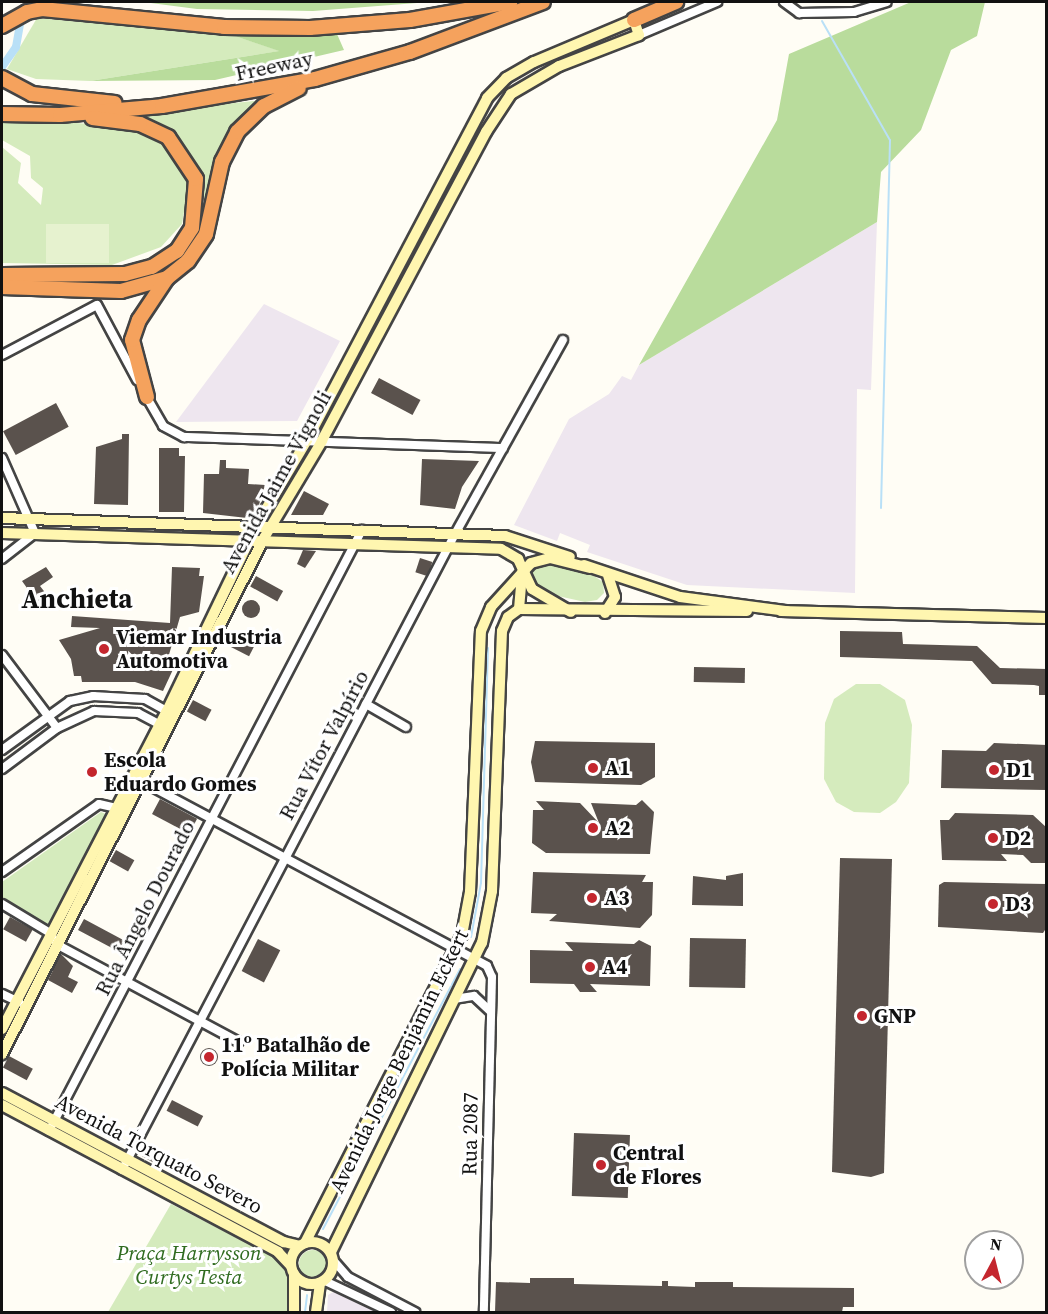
<!DOCTYPE html>
<meta charset="utf-8">
<style>
body{margin:0}
#map{position:relative;width:1048px;height:1314px;overflow:hidden;background:#fffdf5;font-family:"Source Serif 4",serif}
div>[style]{position:absolute}
[style*='--x']{left:calc(var(--x)*1px);top:calc(var(--y)*1px);width:calc(var(--w)*1px);rotate:calc(var(--a)*1deg)}
.industrial>*{inset:0;background:#eee6ef}
.green>*{inset:0;background:#d5ebbd}
.round{border-radius:50%}
.forest>*{inset:0;background:#b9dc9c}
.pitch>*{inset:0;background:#e6f2cf;transform-origin:0 0}
.stream>*{height:2px;margin:-1px;padding:0 1px;transform-origin:1px;border-radius:1px;background:#b9e0f7}
.canal>*{height:8px;margin:-4px;padding:0 4px;transform-origin:4px;border-radius:4px;background:#b9e0f7}
.building>*{inset:0;background:#5a524d;transform-origin:0 0}
.roads{filter:drop-shadow(2px 0 #444) drop-shadow(-2px 0 #444) drop-shadow(0 2px #444) drop-shadow(0 -2px #444)}
.street>*{height:8px;margin:-4px;padding:0 4px;transform-origin:4px;border-radius:4px;background:#fff}
.secondary>*{height:10px;margin:-5px;padding:0 5px;transform-origin:5px;border-radius:5px;background:#fff6b0}
.secondary>.ring{margin:-5px;padding:0;box-sizing:content-box;background:none;border:10px solid #fff6b0;border-radius:50%}
.highway>*{height:14px;margin:-7px;padding:0 7px;transform-origin:7px;border-radius:7px;background:#f5a25d}
.dots>*{width:16px;height:16px;translate:-50% -50%;box-sizing:border-box;border:3px solid #fff;border-radius:50%}
span{translate:-50% -50%;white-space:nowrap;text-align:center;line-height:1.15;-webkit-text-stroke:6px #fff;paint-order:stroke}
.street-label{font-size:21px;color:#111}
.poi-label{font-size:21px;color:#111;font-weight:700}
.left{translate:0 -50%;text-align:left}
.park-label{font-size:21px;color:#2f6b1f;font-style:italic}
.district-label{font-size:27px;color:#111;font-weight:700}
.frame{position:absolute;inset:0;border:3px solid #111;pointer-events:none}
.north{position:absolute;left:964px;top:1230px;width:60px;height:60px;box-sizing:border-box;background:#fff;border:2px solid #a0a0a0;border-radius:50%;rotate:7deg;font-size:16px;font-weight:700;line-height:24px;text-align:center;color:#111}
.north::after{content:'';display:block;margin:auto;width:21px;height:27px;background:#c4262e;clip-path:polygon(50% 0,100% 100%,50% 72%,0 100%)}
</style>
<div id="map">
<div class="industrial">
<div style="clip-path:polygon(877px 222px,871px 390px,857px 389px,855px 593px,687px 585px,587px 552px,590px 545px,560px 533px,557px 541px,514px 525px,569px 419px,609px 394px,622px 376px,631px 380px,639px 365px)"></div>
<div style="clip-path:polygon(264px 304px,340px 341px,297px 421px,176px 422px)"></div>
<div style="clip-path:polygon(335px 1291px,378px 1312px,327px 1312px,328px 1295px)"></div>
</div>
<div class="green">
<div style="clip-path:polygon(37px 18px,232px 35px,280px 51px,90px 81px,36px 79px,7px 69px)"></div>
<div style="clip-path:polygon(262px 100px,233px 128px,207px 211px,198px 168px,180px 139px,138px 113px)"></div>
<div style="clip-path:polygon(2px 118px,135px 127px,164px 141px,180px 159px,189px 182px,182px 224px,161px 247px,112px 265px,2px 263px,2px 147px,21px 163px,18px 183px,41px 205px,43px 188px,31px 178px,30px 156px,2px 140px)"></div>
<div style="clip-path:polygon(542px 562px,594px 576px,603px 582px,604px 593px,597px 600px,585px 602px,549px 594px,534px 585px,529px 572px)"></div>
<div style="clip-path:polygon(856px 684px,880px 684px,905px 700px,912px 725px,909px 783px,896px 802px,880px 813px,854px 812px,836px 802px,824px 779px,825px 723px,834px 699px)"></div>
<div style="clip-path:polygon(101px 812px,106px 814px,48px 925px,2px 897px,2px 882px)"></div>
<div style="clip-path:polygon(171px 1204px,280px 1260px,290px 1282px,287px 1312px,108px 1312px)"></div>
<div class="round" style="left:299px;top:1250px;width:28px;height:28px"></div>
</div>
<div class="forest">
<div style="clip-path:polygon(143px 2px,430px 2px,313px 11px,197px 9px)"></div>
<div style="clip-path:polygon(911px 2px,985px 2px,977px 36px,951px 50px,921px 130px,881px 172px,877px 222px,639px 365px,777px 120px,789px 54px)"></div>
<div style="clip-path:polygon(337px 34px,344px 50px,215px 80px,90px 81px,279px 51px,232px 35px)"></div>
</div>
<div class="pitch">
<div style="left:46px;top:224px;width:63px;height:39px"></div>
</div>
<div class="stream">
<div style="--x:822;--y:21;--w:137;--a:60.3"></div>
<div style="--x:890;--y:140;--w:368;--a:91.4"></div>
<div style="--x:471;--y:937;--w:55;--a:-79.5"></div>
<div style="--x:481;--y:883;--w:235;--a:-88.3"></div>
<div style="--x:323;--y:1229;--w:294;--a:-62.2"></div>
<div style="--x:305;--y:1312;--w:17;--a:-83"></div>
</div>
<div class="canal">
<div style="--x:2;--y:67;--w:24;--a:-55"></div>
<div style="--x:16;--y:47;--w:23;--a:-80"></div>
</div>
<div class="building">
<div style="left:379px;top:378px;width:47px;height:17px;rotate:28deg"></div>
<div style="left:56px;top:403px;width:27px;height:60px;rotate:62deg"></div>
<div style="clip-path:polygon(122px 434px,129px 434px,128px 505px,94px 504px,96px 447px,122px 439px)"></div>
<div style="clip-path:polygon(159px 448px,179px 448px,179px 456px,185px 456px,184px 512px,159px 512px)"></div>
<div style="clip-path:polygon(422px 459px,479px 461px,462px 487px,455px 509px,420px 505px)"></div>
<div style="clip-path:polygon(220px 460px,226px 460px,226px 468px,249px 469px,248px 484px,265px 485px,258px 508px,247px 518px,203px 513px,204px 474px,219px 474px)"></div>
<div style="clip-path:polygon(304px 491px,329px 504px,323px 515px,291px 515px)"></div>
<div style="clip-path:polygon(303px 550px,316px 551px,305px 568px,297px 564px)"></div>
<div style="left:420px;top:558px;width:13px;height:15px;rotate:18deg"></div>
<div style="clip-path:polygon(46px 567px,53px 577px,40px 586px,47px 595px,37px 602px,22px 581px)"></div>
<div style="clip-path:polygon(172px 567px,200px 568px,199px 576px,204px 576px,199px 612px,180px 617px,168px 658px,176px 663px,163px 691px,135px 682px,82px 682px,81px 676px,74px 676px,71px 659px,59px 640px,100px 628px,71px 627px,72px 616px,170px 623px)"></div>
<div style="left:256px;top:576px;width:31px;height:12px;rotate:29deg"></div>
<div class="round" style="left:242px;top:600px;width:18px;height:18px"></div>
<div style="clip-path:polygon(840px 631px,902px 632px,903px 644px,977px 646px,1000px 668px,1047px 669px,1047px 695px,1039px 695px,1039px 686px,1034px 685px,992px 684px,972px 661px,840px 657px)"></div>
<div style="left:230px;top:632px;width:28px;height:13px;rotate:27deg"></div>
<div style="left:694px;top:667px;width:51px;height:15px;rotate:1deg"></div>
<div style="left:193px;top:700px;width:21px;height:13px;rotate:28deg"></div>
<div style="clip-path:polygon(535px 741px,655px 743px,655px 777px,641px 785px,535px 782px,531px 762px)"></div>
<div style="clip-path:polygon(994px 743px,1047px 745px,1047px 790px,941px 788px,942px 750px,986px 751px)"></div>
<div style="left:160px;top:799px;width:42px;height:17px;rotate:28deg"></div>
<div style="clip-path:polygon(642px 800px,654px 812px,650px 854px,546px 853px,532px 843px,533px 810px,544px 810px,536px 801px,580px 803px,599px 823px,591px 803px,636px 805px)"></div>
<div style="clip-path:polygon(955px 813px,1033px 815px,1047px 828px,1047px 863px,1031px 863px,1023px 855px,1001px 854px,1007px 861px,942px 860px,940px 820px,949px 820px)"></div>
<div style="left:116px;top:850px;width:21px;height:13px;rotate:29deg"></div>
<div style="clip-path:polygon(840px 858px,892px 859px,884px 1173px,871px 1177px,832px 1172px)"></div>
<div style="clip-path:polygon(533px 872px,646px 875px,642px 882px,653px 882px,652px 915px,640px 928px,549px 921px,557px 914px,531px 913px)"></div>
<div style="clip-path:polygon(743px 873px,743px 906px,692px 905px,693px 876px,726px 880px,726px 876px)"></div>
<div style="clip-path:polygon(944px 882px,1047px 884px,1047px 927px,1043px 933px,938px 927px,939px 885px)"></div>
<div style="left:10px;top:917px;width:26px;height:14px;rotate:29deg"></div>
<div style="clip-path:polygon(84px 919px,127px 942px,125px 946px,131px 949px,127px 956px,78px 930px)"></div>
<div style="left:690px;top:938px;width:56px;height:49px;rotate:1deg"></div>
<div style="left:258px;top:939px;width:25px;height:36px;rotate:27deg"></div>
<div style="clip-path:polygon(639px 940px,651px 946px,650px 986px,590px 984px,597px 992px,580px 992px,574px 984px,530px 983px,530px 950px,573px 951px,565px 942px,634px 944px)"></div>
<div style="clip-path:polygon(61px 954px,73px 966px,68px 977px,78px 982px,72px 993px,48px 980px)"></div>
<div class="round" style="left:200px;top:1048px;width:18px;height:18px"></div>
<div style="left:9px;top:1056px;width:27px;height:13px;rotate:28deg"></div>
<div style="left:172px;top:1100px;width:35px;height:12px;rotate:27deg"></div>
<div style="left:574px;top:1133px;width:56px;height:63px;rotate:2deg"></div>
<div style="left:149px;top:1144px;width:21px;height:14px;rotate:29deg"></div>
<div style="clip-path:polygon(530px 1278px,574px 1278px,574px 1284px,662px 1286px,662px 1281px,668px 1281px,668px 1286px,695px 1287px,695px 1282px,733px 1282px,733px 1287px,854px 1288px,854px 1307px,843px 1307px,842px 1312px,495px 1312px,496px 1282px,530px 1283px)"></div>
</div>
<div class="roads">
<div class="street">
<div style="--x:784;--y:2;--w:19;--a:36"></div>
<div style="--x:799;--y:13;--w:55;--a:-1"></div>
<div style="--x:854;--y:12;--w:34;--a:-17"></div>
<div style="--x:639;--y:35;--w:85;--a:-22.9"></div>
<div style="--x:2;--y:355;--w:107;--a:-27.8"></div>
<div style="--x:97;--y:305;--w:85;--a:61.9"></div>
<div style="--x:146;--y:396;--w:34;--a:60"></div>
<div style="--x:163;--y:426;--w:24;--a:28"></div>
<div style="--x:184;--y:437;--w:319;--a:2"></div>
<div style="--x:2;--y:458;--w:82;--a:66.3"></div>
<div style="--x:35;--y:533;--w:42;--a:141.8"></div>
<div style="--x:2;--y:655;--w:91;--a:53"></div>
<div style="--x:366;--y:704;--w:46;--a:29.9"></div>
<div style="--x:2;--y:750;--w:84;--a:-35.8"></div>
<div style="--x:70;--y:701;--w:24;--a:-12"></div>
<div style="--x:93;--y:696;--w:52;--a:3.3"></div>
<div style="--x:145;--y:699;--w:29;--a:29"></div>
<div style="--x:2;--y:769;--w:69;--a:-36.7"></div>
<div style="--x:57;--y:728;--w:41;--a:-24.7"></div>
<div style="--x:94;--y:711;--w:44;--a:2.6"></div>
<div style="--x:138;--y:713;--w:30;--a:28"></div>
<div style="--x:141;--y:781;--w:392;--a:28.1"></div>
<div style="--x:487;--y:966;--w:12;--a:66"></div>
<div style="--x:492;--y:977;--w:335;--a:91.4"></div>
<div style="--x:2;--y:872;--w:118;--a:-35"></div>
<div style="--x:99;--y:804;--w:22;--a:13"></div>
<div style="--x:2;--y:904;--w:56;--a:31.1"></div>
<div style="--x:50;--y:933;--w:14;--a:56"></div>
<div style="--x:58;--y:945;--w:205;--a:28.2"></div>
<div style="--x:2;--y:994;--w:19;--a:25"></div>
<div style="--x:454;--y:999;--w:20;--a:-9"></div>
<div style="--x:474;--y:996;--w:22;--a:43"></div>
<div style="--x:49;--y:1131;--w:678;--a:-62.49"></div>
<div style="--x:122;--y:1170;--w:718;--a:-62.36"></div>
<div style="--x:455;--y:534;--w:222;--a:-60.9"></div>
<div style="--x:334;--y:1261;--w:21;--a:49"></div>
<div style="--x:348;--y:1277;--w:76;--a:27.6"></div>
<div style="--x:325;--y:1281;--w:73;--a:25.2"></div>
</div>
<div class="secondary">
<div style="--x:2;--y:518;--w:503;--a:2.05"></div>
<div style="--x:505;--y:536;--w:68;--a:17.9"></div>
<div style="--x:2;--y:533;--w:499;--a:1.8"></div>
<div style="--x:501;--y:549;--w:20;--a:30"></div>
<div style="--x:518;--y:559;--w:33;--a:65"></div>
<div style="--x:532;--y:589;--w:45;--a:30.5"></div>
<div style="--x:584;--y:565;--w:101;--a:18.4"></div>
<div style="--x:680;--y:597;--w:108;--a:7.5"></div>
<div style="--x:519;--y:609;--w:228;--a:0.5"></div>
<div style="--x:519;--y:609;--w:37;--a:-85"></div>
<div style="--x:781;--y:611;--w:265;--a:1.5"></div>
<div style="--x:605;--y:613;--w:19;--a:-58"></div>
<div style="--x:615;--y:597;--w:22;--a:-108"></div>
<div style="--x:2;--y:1029;--w:358;--a:-62.6"></div>
<div style="--x:167;--y:711;--w:205;--a:-64.3"></div>
<div style="--x:256;--y:526;--w:100;--a:-59.3"></div>
<div style="--x:307;--y:440;--w:386;--a:-62.2"></div>
<div style="--x:487;--y:98;--w:28;--a:-46"></div>
<div style="--x:506;--y:78;--w:32;--a:-30"></div>
<div style="--x:534;--y:62;--w:108;--a:-22.8"></div>
<div style="--x:634;--y:20;--w:16;--a:72"></div>
<div style="--x:639;--y:35;--w:86;--a:158.8"></div>
<div style="--x:559;--y:66;--w:56;--a:149.7"></div>
<div style="--x:511;--y:94;--w:45;--a:123.3"></div>
<div style="--x:486;--y:132;--w:350;--a:118"></div>
<div style="--x:322;--y:441;--w:113;--a:120.9"></div>
<div style="--x:264;--y:538;--w:579;--a:116.92"></div>
<div style="--x:2;--y:1093;--w:319;--a:27.9"></div>
<div style="--x:284;--y:1242;--w:16;--a:14"></div>
<div style="--x:2;--y:1105;--w:313;--a:28"></div>
<div style="--x:278;--y:1252;--w:19;--a:47"></div>
<div class="ring" style="left:291px;top:1242px;width:32px;height:32px"></div>
<div style="--x:305;--y:1243;--w:346;--a:-63"></div>
<div style="--x:462;--y:935;--w:44;--a:-79.5"></div>
<div style="--x:470;--y:892;--w:261;--a:-87.6"></div>
<div style="--x:481;--y:631;--w:26;--a:-67"></div>
<div style="--x:491;--y:607;--w:59;--a:-47.7"></div>
<div style="--x:531;--y:563;--w:20;--a:-15"></div>
<div style="--x:550;--y:558;--w:41;--a:14"></div>
<div style="--x:331;--y:1252;--w:344;--a:-64"></div>
<div style="--x:482;--y:943;--w:53;--a:-79.1"></div>
<div style="--x:492;--y:891;--w:260;--a:-87.8"></div>
<div style="--x:502;--y:631;--w:15;--a:-67"></div>
<div style="--x:508;--y:617;--w:14;--a:-36"></div>
<div style="--x:294;--y:1274;--w:38;--a:90"></div>
<div style="--x:316;--y:1312;--w:29;--a:-82"></div>
</div>
<div class="highway">
<div style="--x:634;--y:20;--w:46;--a:-23.2"></div>
<div style="--x:2;--y:26;--w:29;--a:-29"></div>
<div style="--x:27;--y:12;--w:15;--a:-11"></div>
<div style="--x:42;--y:9;--w:183;--a:5.6"></div>
<div style="--x:224;--y:27;--w:86;--a:0.7"></div>
<div style="--x:310;--y:28;--w:100;--a:-4.6"></div>
<div style="--x:410;--y:20;--w:102;--a:-10.2"></div>
<div style="--x:2;--y:78;--w:34;--a:28"></div>
<div style="--x:32;--y:94;--w:83;--a:6.2"></div>
<div style="--x:2;--y:114;--w:58;--a:1"></div>
<div style="--x:60;--y:115;--w:102;--a:-5"></div>
<div style="--x:162;--y:106;--w:155;--a:-10"></div>
<div style="--x:315;--y:79;--w:99;--a:-15.9"></div>
<div style="--x:410;--y:52;--w:142;--a:-20.6"></div>
<div style="--x:2;--y:275;--w:123;--a:-0.5"></div>
<div style="--x:125;--y:274;--w:28;--a:-15"></div>
<div style="--x:152;--y:267;--w:30;--a:-33"></div>
<div style="--x:177;--y:251;--w:27;--a:-57"></div>
<div style="--x:192;--y:228;--w:49;--a:-85.3"></div>
<div style="--x:196;--y:179;--w:50;--a:-123.7"></div>
<div style="--x:168;--y:137;--w:31;--a:-155"></div>
<div style="--x:140;--y:124;--w:48;--a:-172.9"></div>
<div style="--x:2;--y:287;--w:119;--a:1.9"></div>
<div style="--x:121;--y:291;--w:48;--a:-15.8"></div>
<div style="--x:167;--y:278;--w:27;--a:-39"></div>
<div style="--x:188;--y:261;--w:32;--a:-56"></div>
<div style="--x:206;--y:234;--w:74;--a:-77.5"></div>
<div style="--x:222;--y:162;--w:34;--a:-63"></div>
<div style="--x:237;--y:132;--w:37;--a:-44"></div>
<div style="--x:264;--y:106;--w:39;--a:-27"></div>
<div style="--x:147;--y:397;--w:59;--a:-104.7"></div>
<div style="--x:132;--y:340;--w:21;--a:-71"></div>
<div style="--x:139;--y:320;--w:50;--a:-56.3"></div>
</div>
</div>
<div class="dots">
<div style="left:104px;top:649px;background:#c4262e"></div>
<div style="left:593px;top:768px;background:#c4262e"></div>
<div style="left:994px;top:770px;background:#c4262e"></div>
<div style="left:92px;top:772px;background:#c4262e"></div>
<div style="left:593px;top:828px;background:#c4262e"></div>
<div style="left:993px;top:838px;background:#c4262e"></div>
<div style="left:592px;top:898px;background:#c4262e"></div>
<div style="left:993px;top:904px;background:#c4262e"></div>
<div style="left:590px;top:967px;background:#c4262e"></div>
<div style="left:862px;top:1016px;background:#c4262e"></div>
<div style="left:209px;top:1057px;background:#c4262e"></div>
<div style="left:601px;top:1165px;background:#c4262e"></div>
</div>
<div class="street-label">
<span style="left:274px;top:66px;rotate:-12deg">Freeway</span>
<span style="left:276px;top:482px;rotate:-61deg">Avenida Jaime Vignoli</span>
<span style="left:324px;top:745px;rotate:-62deg">Rua Vítor Valpírio</span>
<span style="left:145px;top:908px;rotate:-63deg">Rua Ângelo Dourado</span>
<span style="left:399px;top:1061px;rotate:-64deg">Avenida Jorge Benjamin Eckert</span>
<span style="left:470px;top:1134px;rotate:-89deg">Rua 2087</span>
<span style="left:159px;top:1154px;rotate:28deg">Avenida Torquato Severo</span>
</div>
<div class="poi-label">
<span class="left" style="left:116px;top:649px">Viemar Industria<br>Automotiva</span>
<span class="left" style="left:104px;top:772px">Escola<br>Eduardo Gomes</span>
<span class="left" style="left:605px;top:768px">A1</span>
<span class="left" style="left:1006px;top:770px">D1</span>
<span class="left" style="left:605px;top:828px">A2</span>
<span class="left" style="left:1005px;top:838px">D2</span>
<span class="left" style="left:604px;top:898px">A3</span>
<span class="left" style="left:1005px;top:904px">D3</span>
<span class="left" style="left:602px;top:967px">A4</span>
<span class="left" style="left:874px;top:1016px">GNP</span>
<span class="left" style="left:221px;top:1057px">11º Batalhão de<br>Polícia Militar</span>
<span class="left" style="left:613px;top:1165px">Central<br>de Flores</span>
</div>
<div class="park-label">
<span style="left:189px;top:1265px">Praça Harrysson<br>Curtys Testa</span>
</div>
<div class="district-label">
<span style="left:77px;top:599px">Anchieta</span>
</div>
<div class="frame"></div>
<div class="north">N</div>
</div>
